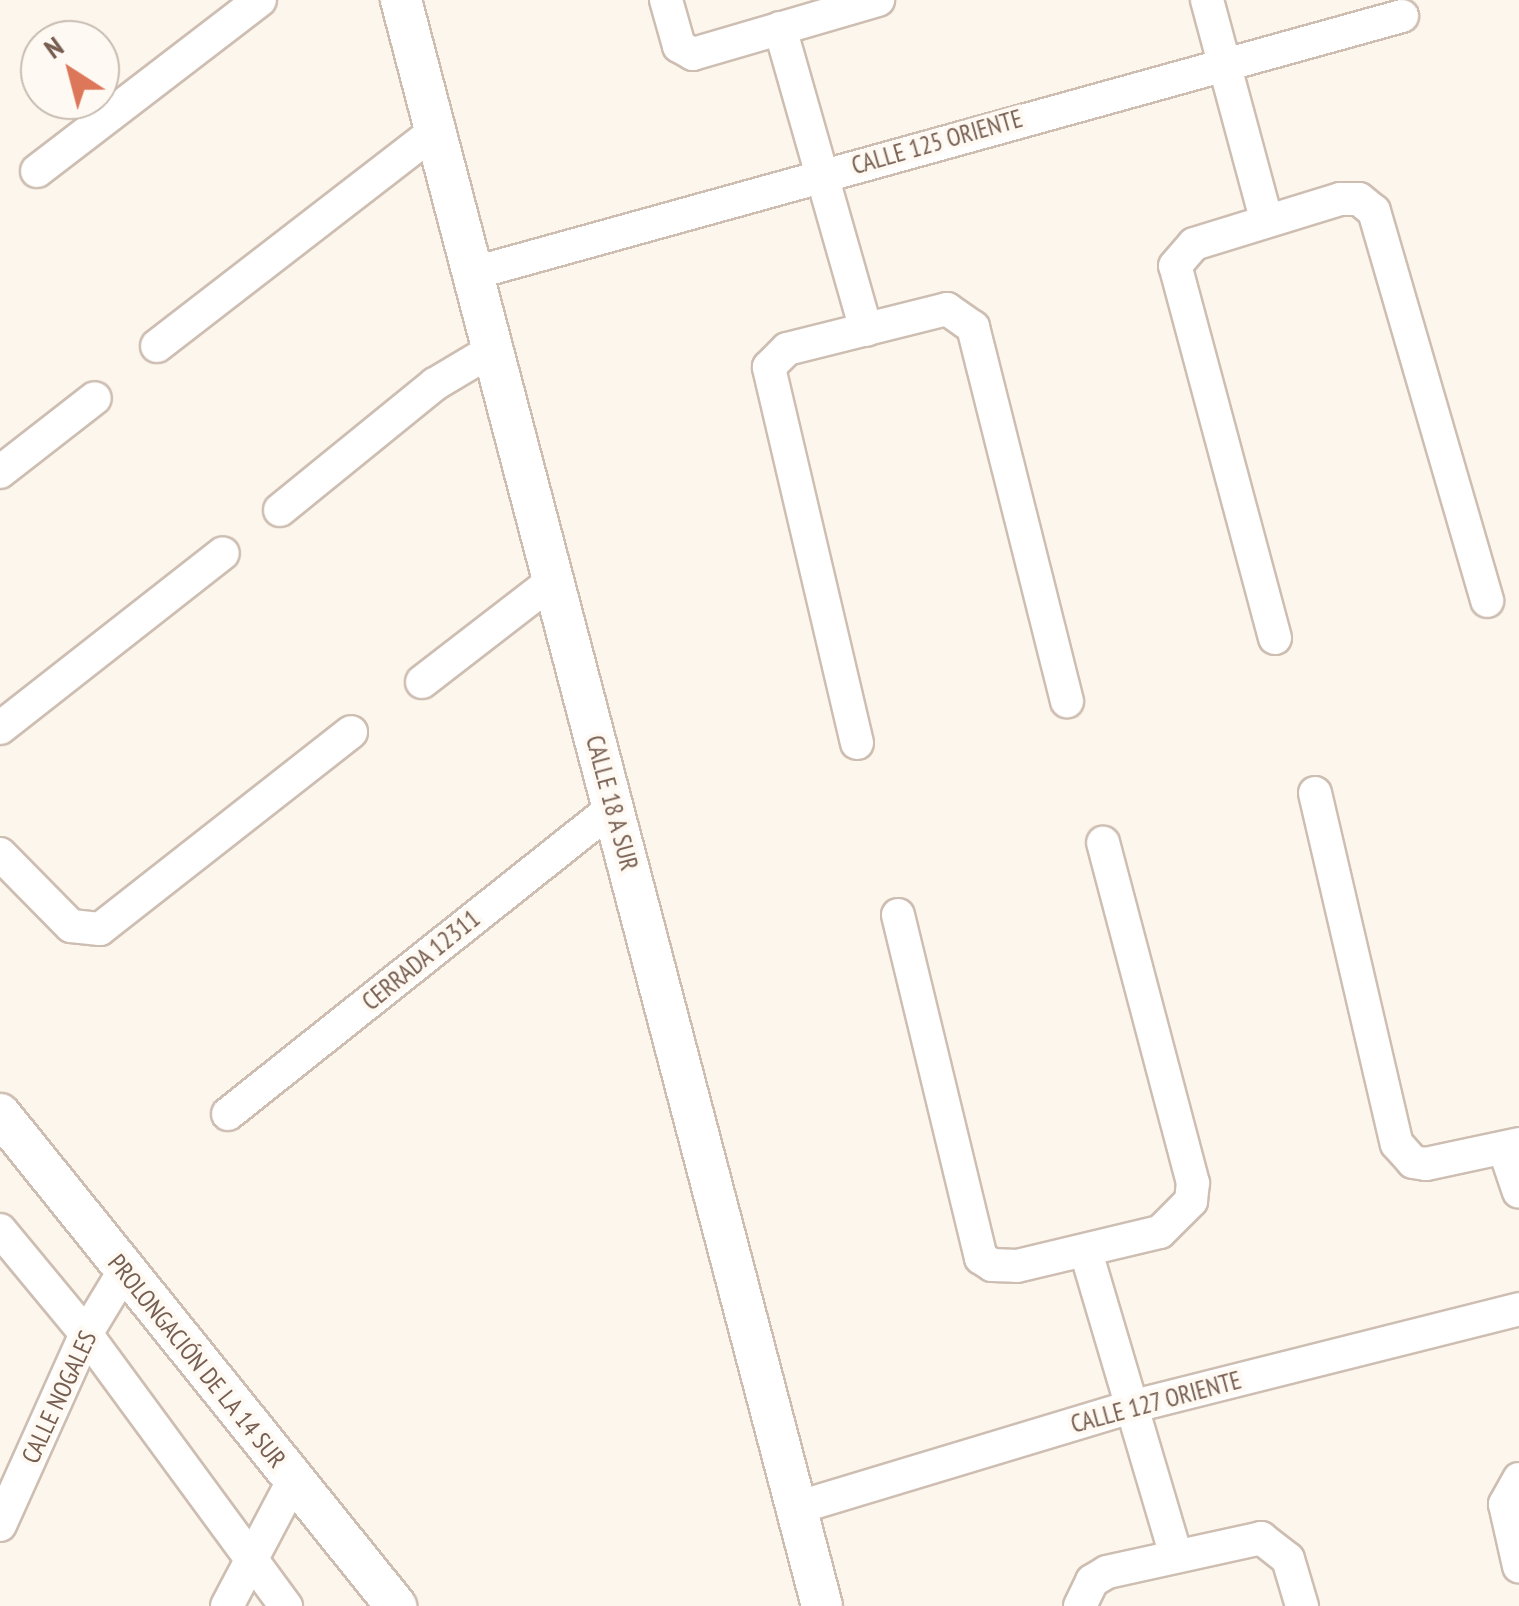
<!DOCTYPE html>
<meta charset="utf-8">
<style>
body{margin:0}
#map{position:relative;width:1519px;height:1606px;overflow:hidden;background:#fcf6ed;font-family:"PT Sans Narrow",sans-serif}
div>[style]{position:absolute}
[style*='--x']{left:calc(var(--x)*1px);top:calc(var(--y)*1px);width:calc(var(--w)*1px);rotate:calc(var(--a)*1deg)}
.roads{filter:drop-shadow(2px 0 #cebeb2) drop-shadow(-2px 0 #cebeb2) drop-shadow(0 2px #cebeb2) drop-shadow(0 -2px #cebeb2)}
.minor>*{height:32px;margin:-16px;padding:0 16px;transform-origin:16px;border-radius:16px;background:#fff}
.tertiary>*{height:40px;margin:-20px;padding:0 20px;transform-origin:20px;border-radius:20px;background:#fff}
span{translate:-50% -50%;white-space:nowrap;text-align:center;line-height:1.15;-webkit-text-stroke:8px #fefaf3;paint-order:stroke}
.street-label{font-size:25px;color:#775e50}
.north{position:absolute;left:20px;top:20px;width:100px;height:100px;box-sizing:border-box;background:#fefaf3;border:2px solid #c8bcb2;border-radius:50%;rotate:324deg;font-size:28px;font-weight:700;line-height:40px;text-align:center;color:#775e50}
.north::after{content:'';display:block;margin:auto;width:35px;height:45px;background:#dd775a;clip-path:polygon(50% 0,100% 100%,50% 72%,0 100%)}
</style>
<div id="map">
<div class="roads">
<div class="minor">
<div style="--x:666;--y:0;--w:48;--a:74.2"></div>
<div style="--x:679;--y:46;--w:16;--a:30"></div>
<div style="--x:693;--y:54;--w:193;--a:-16.3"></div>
<div style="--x:1207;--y:0;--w:227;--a:74.9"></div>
<div style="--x:780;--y:28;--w:314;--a:74.1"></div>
<div style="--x:37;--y:171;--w:281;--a:-37.5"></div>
<div style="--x:474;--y:273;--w:963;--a:-15.48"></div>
<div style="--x:157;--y:346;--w:355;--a:-37.7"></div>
<div style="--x:0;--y:472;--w:120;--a:-37.9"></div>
<div style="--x:280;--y:510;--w:200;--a:-39.1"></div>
<div style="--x:435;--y:384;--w:69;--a:-30.7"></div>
<div style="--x:1275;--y:638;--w:385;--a:-105"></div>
<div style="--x:1175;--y:266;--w:29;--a:-49"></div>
<div style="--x:1194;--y:244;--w:153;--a:-17.1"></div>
<div style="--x:1340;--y:199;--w:19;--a:0"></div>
<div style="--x:1359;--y:199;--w:19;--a:39"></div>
<div style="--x:1374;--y:211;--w:406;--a:73.8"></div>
<div style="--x:422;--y:682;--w:167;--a:-37.7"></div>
<div style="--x:0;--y:728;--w:283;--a:-38.1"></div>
<div style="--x:857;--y:743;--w:386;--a:-103.2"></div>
<div style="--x:769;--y:367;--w:25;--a:-45"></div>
<div style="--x:787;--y:349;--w:165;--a:-14"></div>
<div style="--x:947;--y:309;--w:32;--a:35"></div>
<div style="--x:973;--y:327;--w:386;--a:75.9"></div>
<div style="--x:1315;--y:793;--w:360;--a:76.9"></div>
<div style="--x:1397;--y:1144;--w:24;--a:48"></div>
<div style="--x:1413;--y:1162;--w:13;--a:9"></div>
<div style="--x:1426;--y:1164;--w:95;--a:-12.1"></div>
<div style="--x:0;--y:854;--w:101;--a:45.4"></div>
<div style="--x:71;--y:926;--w:29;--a:6"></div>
<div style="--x:100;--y:929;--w:319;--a:-38.1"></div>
<div style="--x:898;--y:915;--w:353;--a:76.4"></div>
<div style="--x:981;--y:1258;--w:13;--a:32"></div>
<div style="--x:992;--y:1265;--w:25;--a:2"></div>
<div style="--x:1017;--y:1266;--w:147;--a:-13.4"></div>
<div style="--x:1160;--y:1232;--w:44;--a:-45"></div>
<div style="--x:1191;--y:1201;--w:18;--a:-84"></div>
<div style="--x:1193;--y:1183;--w:352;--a:-104.8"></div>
<div style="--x:228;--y:1114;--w:493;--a:-38.5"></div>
<div style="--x:1504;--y:1148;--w:46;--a:71.2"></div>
<div style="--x:0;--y:1230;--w:135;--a:50.4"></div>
<div style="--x:86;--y:1334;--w:338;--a:53.7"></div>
<div style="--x:1086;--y:1252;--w:314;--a:73.5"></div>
<div style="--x:1519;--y:1479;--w:29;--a:119"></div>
<div style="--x:1505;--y:1504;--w:64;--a:77.3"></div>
<div style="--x:796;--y:1508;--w:353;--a:-16.8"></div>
<div style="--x:1134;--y:1406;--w:397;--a:-14.1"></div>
<div style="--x:0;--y:1525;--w:209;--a:-65.8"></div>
<div style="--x:86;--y:1334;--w:71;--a:-58.8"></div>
<div style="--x:227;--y:1606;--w:144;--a:-62.2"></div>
<div style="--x:1080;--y:1606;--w:28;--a:-64"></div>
<div style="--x:1092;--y:1581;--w:17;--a:-31"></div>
<div style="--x:1107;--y:1572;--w:158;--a:-12.4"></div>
<div style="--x:1261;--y:1538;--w:34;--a:38"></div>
<div style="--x:1288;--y:1559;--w:49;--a:73.4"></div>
</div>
<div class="tertiary">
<div style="--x:401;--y:0;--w:1660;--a:75.31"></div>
<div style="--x:0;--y:1114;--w:632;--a:51.17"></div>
</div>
</div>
<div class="street-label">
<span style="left:937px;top:142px;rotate:-16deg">CALLE 125 ORIENTE</span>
<span style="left:612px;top:803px;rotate:75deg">CALLE 18 A SUR</span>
<span style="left:421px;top:960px;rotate:-39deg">CERRADA 12311</span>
<span style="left:197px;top:1361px;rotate:51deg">PROLONGACIÓN DE LA 14 SUR</span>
<span style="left:59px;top:1397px;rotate:-65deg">CALLE NOGALES</span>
<span style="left:1156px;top:1402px;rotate:-15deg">CALLE 127 ORIENTE</span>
</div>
<div class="north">N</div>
</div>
